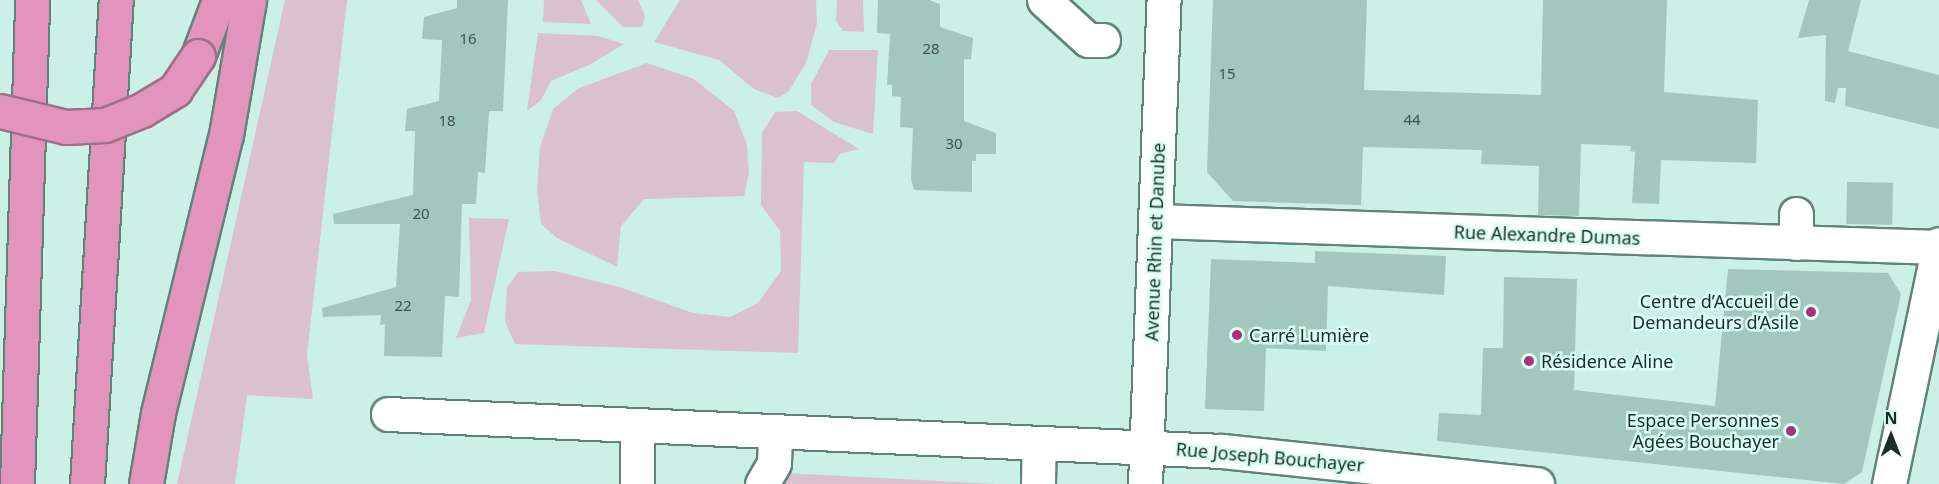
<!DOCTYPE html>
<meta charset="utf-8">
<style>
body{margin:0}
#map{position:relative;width:1939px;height:484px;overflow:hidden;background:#cbf1e6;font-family:"Noto Sans",sans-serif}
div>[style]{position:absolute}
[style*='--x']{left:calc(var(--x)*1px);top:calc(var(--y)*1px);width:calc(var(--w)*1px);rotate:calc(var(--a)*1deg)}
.green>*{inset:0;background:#dbc1cd}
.building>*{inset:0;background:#a2c7bc;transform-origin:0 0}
.roads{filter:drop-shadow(2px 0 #60837a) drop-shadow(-2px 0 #60837a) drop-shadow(0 2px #60837a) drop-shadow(0 -2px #60837a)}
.minor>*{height:33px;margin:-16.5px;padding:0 16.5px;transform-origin:16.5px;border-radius:16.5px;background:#fff}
.highway>*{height:33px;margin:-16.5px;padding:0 16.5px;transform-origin:16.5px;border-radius:16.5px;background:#e294bc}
.bridges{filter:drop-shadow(2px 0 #9d7088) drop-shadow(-2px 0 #9d7088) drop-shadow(0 2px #9d7088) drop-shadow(0 -2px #9d7088)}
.highway-bridge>*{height:33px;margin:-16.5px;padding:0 16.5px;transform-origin:16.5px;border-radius:16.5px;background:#e294bc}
.dots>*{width:16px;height:16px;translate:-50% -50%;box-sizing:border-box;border:3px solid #d8fff3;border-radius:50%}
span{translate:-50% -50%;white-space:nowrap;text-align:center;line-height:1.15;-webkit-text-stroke:5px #d8fff3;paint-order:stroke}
.number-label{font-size:15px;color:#3e534d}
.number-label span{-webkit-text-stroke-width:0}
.street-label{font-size:18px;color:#1d2c28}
.poi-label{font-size:18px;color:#1d2c28}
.right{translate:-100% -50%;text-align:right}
.left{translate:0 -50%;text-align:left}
.north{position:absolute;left:1861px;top:406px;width:60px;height:60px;-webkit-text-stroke:4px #d8fff3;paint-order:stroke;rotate:0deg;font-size:16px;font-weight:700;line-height:24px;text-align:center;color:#1d2c28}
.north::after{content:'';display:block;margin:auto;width:21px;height:27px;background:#1d2c28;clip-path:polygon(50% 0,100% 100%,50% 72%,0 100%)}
</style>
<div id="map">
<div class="green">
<div style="clip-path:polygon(285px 0,347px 0,307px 355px,313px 399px,247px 395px,235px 484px,177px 484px)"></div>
<div style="clip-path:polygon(544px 0,581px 0,591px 24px,543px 22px)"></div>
<div style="clip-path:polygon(596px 0,638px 0,645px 16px,642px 27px,623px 27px)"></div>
<div style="clip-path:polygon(680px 0,816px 0,817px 23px,807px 61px,789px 91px,778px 98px,754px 89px,719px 60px,654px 42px)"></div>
<div style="clip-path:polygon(837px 0,863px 0,864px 32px,843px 31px,836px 21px)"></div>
<div style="clip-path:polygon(538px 33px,598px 36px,624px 44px,591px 64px,551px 81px,541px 100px,527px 111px)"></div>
<div style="clip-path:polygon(829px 50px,878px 50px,873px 134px,834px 122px,811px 105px,811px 84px)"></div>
<div style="clip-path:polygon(647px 63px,694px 79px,734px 111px,747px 145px,749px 173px,744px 196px,644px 199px,621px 226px,617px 267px,557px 238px,541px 224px,537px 190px,540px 147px,553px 109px,579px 88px)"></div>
<div style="clip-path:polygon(797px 111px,859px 149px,840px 154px,834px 163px,804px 162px,798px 353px,515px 344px,505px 322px,507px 288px,518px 272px,555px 271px,623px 288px,693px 313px,730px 317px,758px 303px,781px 271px,780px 231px,761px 205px,762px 133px,775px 112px)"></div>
<div style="clip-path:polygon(469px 218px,509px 219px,484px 333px,456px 338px,471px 300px)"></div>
<div style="clip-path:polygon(785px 473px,996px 484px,785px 484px)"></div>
</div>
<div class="building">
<div style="clip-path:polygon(457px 0,508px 0,503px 111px,489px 111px,485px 173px,478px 172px,476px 204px,462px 204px,459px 297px,445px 296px,442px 357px,384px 356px,385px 324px,380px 325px,381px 315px,323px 317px,322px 308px,396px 287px,400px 224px,334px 224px,333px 214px,413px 195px,415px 131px,405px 131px,407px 109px,439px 101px,442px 40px,422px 39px,424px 17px,457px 8px)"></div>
<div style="clip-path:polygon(878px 0,929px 0,940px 4px,940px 27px,973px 38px,971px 59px,964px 59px,964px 121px,996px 133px,996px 154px,976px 154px,976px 161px,972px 161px,972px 192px,914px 190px,911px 179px,913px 128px,900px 127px,901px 97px,892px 96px,892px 85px,887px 85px,890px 34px,877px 33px)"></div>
<div style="clip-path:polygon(1213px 0,1367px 0,1364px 90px,1541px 95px,1543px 0,1667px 0,1664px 92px,1758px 100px,1756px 163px,1661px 160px,1659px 204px,1632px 203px,1635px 152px,1630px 151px,1631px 146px,1581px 144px,1579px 216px,1538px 215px,1539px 166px,1481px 164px,1482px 150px,1363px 147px,1361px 205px,1233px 201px,1207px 172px)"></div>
<div style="clip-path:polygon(1809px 0,1861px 0,1848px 51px,1939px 75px,1939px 129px,1845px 106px,1846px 88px,1838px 88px,1835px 103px,1825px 101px,1826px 35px,1798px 38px)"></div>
<div style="left:1847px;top:182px;width:46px;height:42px;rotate:1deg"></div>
<div style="clip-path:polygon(1315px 251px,1446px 256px,1444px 295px,1328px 286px,1326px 351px,1266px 348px,1264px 411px,1205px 409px,1211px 259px,1315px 263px)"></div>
<div style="clip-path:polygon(1728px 269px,1888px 273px,1901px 294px,1862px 472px,1844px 484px,1437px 441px,1439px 413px,1481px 415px,1483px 348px,1503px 348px,1504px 277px,1577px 279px,1574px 390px,1715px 406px)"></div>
</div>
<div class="roads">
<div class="minor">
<div style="--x:1044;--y:0;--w:59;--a:42.3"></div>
<div style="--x:1088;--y:40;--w:15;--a:0"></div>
<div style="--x:1796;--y:214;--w:29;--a:90"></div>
<div style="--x:1156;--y:221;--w:783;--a:1.9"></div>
<div style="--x:388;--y:414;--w:835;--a:2.54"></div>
<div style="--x:1222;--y:451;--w:317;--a:6"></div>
<div style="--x:637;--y:484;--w:58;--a:-90"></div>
<div style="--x:762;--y:484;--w:24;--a:-60"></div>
<div style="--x:774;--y:463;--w:30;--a:-88"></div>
<div style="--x:1038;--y:484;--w:39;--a:-89"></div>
<div style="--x:1145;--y:484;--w:484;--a:-87.8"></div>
<div style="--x:1889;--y:484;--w:245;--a:-78.2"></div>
</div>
<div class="highway">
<div style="--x:198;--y:56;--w:60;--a:-69.4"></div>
<div style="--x:17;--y:484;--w:484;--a:-88.2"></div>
<div style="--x:87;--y:484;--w:485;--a:-86.6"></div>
<div style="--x:146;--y:484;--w:72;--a:-80.4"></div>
<div style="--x:158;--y:413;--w:286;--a:-76.3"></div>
<div style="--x:226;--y:135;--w:137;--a:-80.3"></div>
</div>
</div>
<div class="bridges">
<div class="highway-bridge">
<div style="--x:0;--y:111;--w:68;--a:13.6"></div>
<div style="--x:66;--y:127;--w:39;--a:-3"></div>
<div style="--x:105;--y:125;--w:40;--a:-22"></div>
<div style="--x:142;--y:110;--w:39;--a:-31"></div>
<div style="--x:175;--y:90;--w:41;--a:-55.9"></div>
</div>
</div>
<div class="dots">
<div style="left:1811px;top:312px;background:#af2f7c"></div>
<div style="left:1237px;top:335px;background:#af2f7c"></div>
<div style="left:1529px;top:361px;background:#af2f7c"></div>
<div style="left:1791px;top:431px;background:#af2f7c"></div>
</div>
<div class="number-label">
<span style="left:468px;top:39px">16</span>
<span style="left:931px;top:49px">28</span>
<span style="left:1227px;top:74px">15</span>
<span style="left:1412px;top:120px">44</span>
<span style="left:447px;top:121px">18</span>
<span style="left:954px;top:144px">30</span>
<span style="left:421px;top:214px">20</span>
<span style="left:403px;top:306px">22</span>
</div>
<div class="street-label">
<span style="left:1547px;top:235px;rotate:2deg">Rue Alexandre Dumas</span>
<span style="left:1155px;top:242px;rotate:-88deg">Avenue Rhin et Danube</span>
<span style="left:1270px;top:457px;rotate:5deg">Rue Joseph Bouchayer</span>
</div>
<div class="poi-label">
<span class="right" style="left:1799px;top:312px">Centre d’Accueil de<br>Demandeurs d’Asile</span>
<span class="left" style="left:1249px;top:335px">Carré Lumière</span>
<span class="left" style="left:1541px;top:361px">Résidence Aline</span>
<span class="right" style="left:1779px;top:431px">Espace Personnes<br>Agées Bouchayer</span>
</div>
<div class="north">N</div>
</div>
